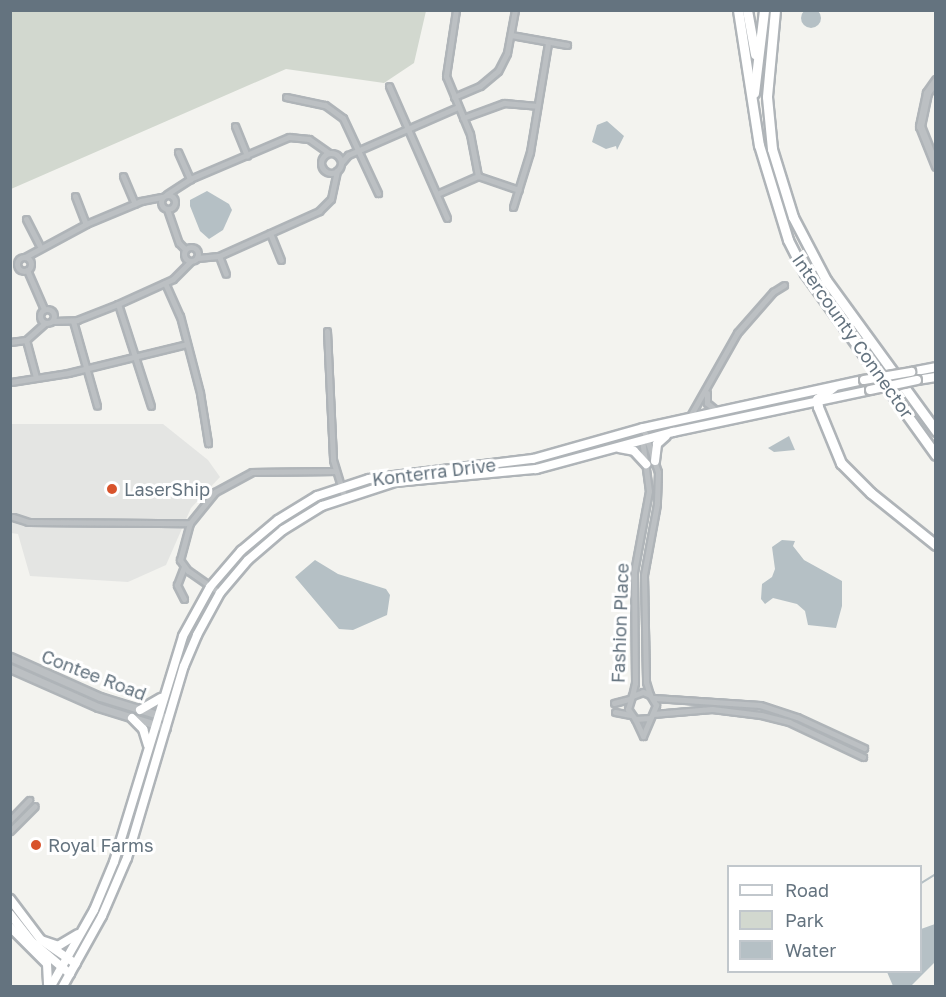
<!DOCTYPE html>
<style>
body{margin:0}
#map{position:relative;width:946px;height:997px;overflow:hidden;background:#f3f3ef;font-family:"Golos Text",sans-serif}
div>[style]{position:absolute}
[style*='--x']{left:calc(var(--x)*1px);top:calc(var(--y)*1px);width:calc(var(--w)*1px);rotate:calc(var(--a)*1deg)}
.built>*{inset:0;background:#e4e5e3}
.green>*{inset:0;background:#d2d8cf}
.water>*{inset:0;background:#b5c0c5}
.round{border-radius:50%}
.stream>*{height:1.5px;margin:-0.75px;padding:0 0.75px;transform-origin:0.75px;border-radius:0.75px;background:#b5c0c5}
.roads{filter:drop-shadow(2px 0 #afb4b8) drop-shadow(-2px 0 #afb4b8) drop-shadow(0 2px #afb4b8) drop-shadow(0 -2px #afb4b8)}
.minor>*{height:5px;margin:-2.5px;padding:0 2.5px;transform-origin:2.5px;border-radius:2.5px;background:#bcc0c3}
.minor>.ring{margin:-2.5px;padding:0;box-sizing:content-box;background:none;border:5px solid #bcc0c3;border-radius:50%}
.tertiary>*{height:7px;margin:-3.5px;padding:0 3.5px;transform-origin:3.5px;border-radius:3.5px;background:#bcc0c3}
.secondary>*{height:8px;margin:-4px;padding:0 4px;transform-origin:4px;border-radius:4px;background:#fff}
.primary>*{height:8px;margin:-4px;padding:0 4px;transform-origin:4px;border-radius:4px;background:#fff}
.motorway>*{height:9px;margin:-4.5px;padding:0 4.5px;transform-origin:4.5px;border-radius:4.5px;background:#fff}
.bridges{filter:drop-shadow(2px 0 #b0b4b7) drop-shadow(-2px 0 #b0b4b7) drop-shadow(0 2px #b0b4b7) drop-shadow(0 -2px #b0b4b7)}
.primary-bridge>*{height:8px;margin:-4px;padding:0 4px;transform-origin:4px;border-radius:4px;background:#fff}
.dots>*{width:16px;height:16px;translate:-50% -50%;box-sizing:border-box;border:3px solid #fff;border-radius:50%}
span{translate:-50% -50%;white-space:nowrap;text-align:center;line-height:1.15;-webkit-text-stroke:6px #fff;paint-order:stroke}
.street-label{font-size:18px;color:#64737f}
.poi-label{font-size:18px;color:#64737f}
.left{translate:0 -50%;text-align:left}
.frame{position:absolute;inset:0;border:12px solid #64737f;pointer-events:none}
.legend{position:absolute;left:727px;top:865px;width:195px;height:108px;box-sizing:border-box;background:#fff;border:2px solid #c1c7cc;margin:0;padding:8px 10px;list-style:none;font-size:18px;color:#64737f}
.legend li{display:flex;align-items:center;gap:12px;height:30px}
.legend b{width:30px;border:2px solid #c1c7cc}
</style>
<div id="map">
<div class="built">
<div style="clip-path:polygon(10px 424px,163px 424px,208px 460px,220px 477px,191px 508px,166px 565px,128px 582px,30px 576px,18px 534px,11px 533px)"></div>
</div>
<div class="green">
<div style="clip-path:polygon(11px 10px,426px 10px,426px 11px,414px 63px,384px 83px,286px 69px,11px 189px)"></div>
</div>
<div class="water">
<div class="round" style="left:801px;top:8px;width:20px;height:20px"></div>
<div style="clip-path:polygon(607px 121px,624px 136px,617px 150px,616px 146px,606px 149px,592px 142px,597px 125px)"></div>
<div style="clip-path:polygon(207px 191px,229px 204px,232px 210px,223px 230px,209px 239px,200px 231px,190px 206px,190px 200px)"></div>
<div style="clip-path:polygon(789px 436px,795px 450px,774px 452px,768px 448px)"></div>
<div style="clip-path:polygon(782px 540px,795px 541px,793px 546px,804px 560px,842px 581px,842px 606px,836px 628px,808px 625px,805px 611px,797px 604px,773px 598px,765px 604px,761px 599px,762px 584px,772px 577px,775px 569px,772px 547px)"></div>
<div style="clip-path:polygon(315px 560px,338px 574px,386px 589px,390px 595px,387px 615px,353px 630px,339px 629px,295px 577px)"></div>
<div style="clip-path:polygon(935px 924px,935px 962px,911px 986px,893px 986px,887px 972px,920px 972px,921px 929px)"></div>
</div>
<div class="stream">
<div style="--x:920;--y:884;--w:19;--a:-32"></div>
</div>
<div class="roads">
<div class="minor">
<div style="--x:456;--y:10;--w:67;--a:98.6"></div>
<div style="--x:446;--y:76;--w:63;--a:67.5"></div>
<div style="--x:470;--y:134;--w:43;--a:79.2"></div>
<div style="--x:511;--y:35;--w:57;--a:10.1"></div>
<div style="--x:389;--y:86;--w:144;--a:66.3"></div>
<div style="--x:286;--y:97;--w:40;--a:12"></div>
<div style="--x:325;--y:105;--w:22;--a:36"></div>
<div style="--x:343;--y:118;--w:83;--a:65"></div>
<div style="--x:454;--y:97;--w:28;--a:-23"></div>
<div style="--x:480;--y:86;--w:23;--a:-40"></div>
<div style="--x:498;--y:71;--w:20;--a:-63"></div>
<div style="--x:507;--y:53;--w:44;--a:-79.5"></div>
<div style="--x:463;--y:118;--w:44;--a:-20.1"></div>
<div style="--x:504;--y:103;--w:33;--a:5"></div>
<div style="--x:235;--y:126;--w:32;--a:68"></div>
<div style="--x:178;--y:152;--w:30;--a:66"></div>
<div class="ring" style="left:321px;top:153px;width:15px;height:15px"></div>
<div style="--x:341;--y:163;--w:11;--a:-49"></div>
<div style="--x:348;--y:155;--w:120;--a:-23.6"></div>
<div style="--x:123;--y:176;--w:30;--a:67"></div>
<div style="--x:167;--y:194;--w:27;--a:-33"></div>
<div style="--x:190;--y:179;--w:108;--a:-23"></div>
<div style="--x:289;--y:137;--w:20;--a:6"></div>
<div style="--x:309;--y:139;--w:24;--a:35"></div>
<div style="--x:437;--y:194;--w:45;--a:-23.7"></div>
<div style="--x:478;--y:176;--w:43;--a:18.9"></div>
<div class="ring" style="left:161px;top:195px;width:9px;height:9px"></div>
<div style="--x:75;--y:196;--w:30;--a:69"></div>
<div style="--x:513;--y:207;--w:58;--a:-72.8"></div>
<div style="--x:530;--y:152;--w:110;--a:-80.6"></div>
<div style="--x:167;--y:209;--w:36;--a:71"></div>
<div style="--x:179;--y:243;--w:8;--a:45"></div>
<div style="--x:26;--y:219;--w:30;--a:63"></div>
<div style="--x:270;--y:233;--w:29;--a:68"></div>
<div class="ring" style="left:184px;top:247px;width:9px;height:9px"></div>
<div style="--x:219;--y:256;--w:19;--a:69"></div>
<div class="ring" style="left:17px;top:257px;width:9px;height:9px"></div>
<div style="--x:25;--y:257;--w:69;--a:-28.4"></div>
<div style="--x:86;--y:224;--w:60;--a:-22.7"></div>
<div style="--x:141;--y:201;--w:21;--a:-11"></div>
<div style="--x:197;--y:258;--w:22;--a:-5"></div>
<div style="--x:219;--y:256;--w:110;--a:-24.2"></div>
<div style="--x:319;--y:211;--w:17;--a:-45"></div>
<div style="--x:331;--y:199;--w:29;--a:-78"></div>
<div style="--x:27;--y:270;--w:43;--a:66.4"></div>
<div style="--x:165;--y:283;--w:36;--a:66"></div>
<div style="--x:180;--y:316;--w:80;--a:75.4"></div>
<div style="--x:200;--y:393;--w:51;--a:80.9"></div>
<div style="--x:118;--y:304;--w:107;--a:72.1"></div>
<div class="ring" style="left:40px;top:309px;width:9px;height:9px"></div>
<div style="--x:53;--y:321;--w:24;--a:-2"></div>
<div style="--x:77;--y:320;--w:44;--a:-21.3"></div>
<div style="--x:118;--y:304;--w:60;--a:-24.4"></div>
<div style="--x:173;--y:279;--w:25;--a:-45"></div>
<div style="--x:73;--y:321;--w:88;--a:74.2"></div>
<div style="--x:327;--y:331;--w:129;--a:87.3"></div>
<div style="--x:333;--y:460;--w:39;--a:73"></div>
<div style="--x:26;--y:340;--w:39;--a:75"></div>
<div style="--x:10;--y:342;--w:16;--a:-7"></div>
<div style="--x:26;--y:340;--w:25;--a:-42"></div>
<div style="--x:11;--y:382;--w:58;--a:-9"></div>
<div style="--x:68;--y:373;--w:122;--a:-13.7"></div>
<div style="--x:707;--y:393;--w:10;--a:90"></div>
<div style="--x:707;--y:403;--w:13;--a:39"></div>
<div style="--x:689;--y:418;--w:98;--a:-60.5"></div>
<div style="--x:737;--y:333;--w:55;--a:-48.7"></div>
<div style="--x:773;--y:292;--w:13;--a:-32"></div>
<div style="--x:643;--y:428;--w:46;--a:71.2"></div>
<div style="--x:658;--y:472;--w:32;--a:92"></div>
<div style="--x:657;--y:504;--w:72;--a:100.4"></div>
<div style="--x:644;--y:575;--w:107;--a:88.9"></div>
<div style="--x:646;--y:682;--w:14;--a:73"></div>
<div style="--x:13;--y:517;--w:16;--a:18"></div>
<div style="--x:28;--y:522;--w:162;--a:0.4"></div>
<div style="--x:220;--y:593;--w:39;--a:-145"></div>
<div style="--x:188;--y:571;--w:14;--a:-126"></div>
<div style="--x:180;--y:560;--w:38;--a:-75"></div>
<div style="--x:190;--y:523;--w:40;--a:-51"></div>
<div style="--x:215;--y:492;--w:42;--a:-28.4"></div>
<div style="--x:252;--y:472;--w:83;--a:-0.7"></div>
<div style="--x:184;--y:599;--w:16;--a:-117"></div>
<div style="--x:177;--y:585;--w:19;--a:-69"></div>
<div style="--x:632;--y:696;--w:13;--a:-77"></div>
<div style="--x:635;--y:683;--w:111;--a:-90.5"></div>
<div style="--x:634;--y:572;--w:82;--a:-79.5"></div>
<div style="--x:649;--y:491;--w:52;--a:-97.7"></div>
<div style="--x:654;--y:698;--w:106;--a:3.8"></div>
<div style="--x:760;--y:705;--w:39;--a:18"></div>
<div style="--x:797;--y:717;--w:74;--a:24.8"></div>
<div style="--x:614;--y:703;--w:16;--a:-15"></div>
<div style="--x:615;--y:712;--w:16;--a:11"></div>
<div style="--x:653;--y:714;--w:59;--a:-4.8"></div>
<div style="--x:712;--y:709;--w:49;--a:7"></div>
<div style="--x:761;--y:715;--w:29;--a:14"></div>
<div style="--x:789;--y:722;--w:82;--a:25.3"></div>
<div style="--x:635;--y:719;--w:19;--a:65"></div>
<div style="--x:643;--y:736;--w:34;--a:-67"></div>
<div style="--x:656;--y:705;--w:12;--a:-121"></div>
<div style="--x:650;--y:695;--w:8;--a:-157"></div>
<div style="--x:643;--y:692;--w:12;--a:160"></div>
<div style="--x:632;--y:696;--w:14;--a:107"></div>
<div style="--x:628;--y:709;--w:12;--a:55"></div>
<div style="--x:635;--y:719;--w:15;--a:-4"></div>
<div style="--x:10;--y:820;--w:28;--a:-46"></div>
<div style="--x:10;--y:831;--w:35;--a:-45"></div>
</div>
<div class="tertiary">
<div style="--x:936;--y:80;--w:16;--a:125"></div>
<div style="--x:927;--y:93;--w:34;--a:102"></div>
<div style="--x:920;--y:126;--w:43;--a:68.2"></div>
<div style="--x:10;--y:657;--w:98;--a:24"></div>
<div style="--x:100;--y:697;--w:71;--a:17.2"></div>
<div style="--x:10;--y:668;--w:96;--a:23.9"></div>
<div style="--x:98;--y:707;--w:71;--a:17.2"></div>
</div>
<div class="secondary">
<div style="--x:10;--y:899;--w:51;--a:52.9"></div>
<div style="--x:41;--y:940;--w:42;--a:34.4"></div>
<div style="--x:10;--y:914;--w:34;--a:52"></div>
<div style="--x:31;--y:941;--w:51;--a:40.2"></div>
</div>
<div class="primary">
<div style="--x:911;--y:372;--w:25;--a:-11"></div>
<div style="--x:917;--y:380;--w:19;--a:-9"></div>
<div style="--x:619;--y:448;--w:15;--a:11"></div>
<div style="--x:634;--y:451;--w:18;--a:47"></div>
<div style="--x:655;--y:461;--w:17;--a:-83"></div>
<div style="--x:657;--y:444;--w:12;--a:-42"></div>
<div style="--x:140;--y:710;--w:24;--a:-30"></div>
<div style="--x:132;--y:718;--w:16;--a:45"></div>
<div style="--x:143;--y:729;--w:17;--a:73"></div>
<div style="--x:10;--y:927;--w:52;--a:45"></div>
<div style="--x:47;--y:964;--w:22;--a:87"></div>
<div style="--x:41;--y:940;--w:18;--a:19"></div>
<div style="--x:58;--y:946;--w:23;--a:-31"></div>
<div style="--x:51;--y:986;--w:87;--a:-60.5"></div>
<div style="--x:94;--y:910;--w:52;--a:-67.4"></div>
<div style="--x:114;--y:862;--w:236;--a:-73"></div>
<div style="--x:183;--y:636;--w:56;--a:-61.1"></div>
<div style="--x:210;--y:587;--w:48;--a:-49.3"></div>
<div style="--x:241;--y:551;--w:48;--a:-40"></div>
<div style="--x:278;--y:520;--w:46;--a:-31.6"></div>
<div style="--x:317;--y:496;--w:55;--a:-18.1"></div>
<div style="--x:369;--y:479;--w:165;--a:-7"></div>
<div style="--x:533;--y:459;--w:114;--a:-15.7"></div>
<div style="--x:643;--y:428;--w:226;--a:-12.3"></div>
<div style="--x:63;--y:986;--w:80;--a:-60.9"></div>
<div style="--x:102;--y:916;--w:63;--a:-66.7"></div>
<div style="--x:127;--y:858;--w:200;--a:-73.5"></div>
<div style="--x:184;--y:666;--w:34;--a:-67"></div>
<div style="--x:197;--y:635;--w:48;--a:-61.3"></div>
<div style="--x:220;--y:593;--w:43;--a:-49.7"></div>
<div style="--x:248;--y:560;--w:46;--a:-40.6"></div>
<div style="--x:283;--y:530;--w:46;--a:-31.6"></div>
<div style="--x:322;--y:506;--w:77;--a:-18.2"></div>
<div style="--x:395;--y:482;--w:142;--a:-5.3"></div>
<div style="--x:536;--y:469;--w:142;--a:-15.1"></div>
<div style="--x:673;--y:432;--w:201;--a:-12"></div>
</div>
<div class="motorway">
<div style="--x:738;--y:10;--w:137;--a:81.2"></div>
<div style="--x:759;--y:145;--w:99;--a:73"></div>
<div style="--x:788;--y:240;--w:37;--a:63"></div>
<div style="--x:805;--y:273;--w:224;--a:54.3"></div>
<div style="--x:747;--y:10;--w:45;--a:79.7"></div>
<div style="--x:775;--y:10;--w:87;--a:95.3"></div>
<div style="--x:767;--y:97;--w:52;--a:84.5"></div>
<div style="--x:772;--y:149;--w:71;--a:72.8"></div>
<div style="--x:793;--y:217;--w:71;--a:62.4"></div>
<div style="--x:826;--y:280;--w:187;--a:53.9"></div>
<div style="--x:754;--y:93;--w:84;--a:-83.1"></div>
<div style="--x:833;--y:387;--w:20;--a:143"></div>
<div style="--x:817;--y:399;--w:8;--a:83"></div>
<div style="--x:818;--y:407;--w:61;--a:67.7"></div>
<div style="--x:841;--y:463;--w:42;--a:45"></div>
<div style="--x:871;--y:493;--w:83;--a:38.7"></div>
</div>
</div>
<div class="bridges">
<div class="primary-bridge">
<div style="--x:864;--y:380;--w:48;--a:-9.7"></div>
<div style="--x:870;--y:390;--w:48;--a:-12"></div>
</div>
</div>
<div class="dots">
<div style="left:112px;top:489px;background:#d8532b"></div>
<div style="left:36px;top:845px;background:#d8532b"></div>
</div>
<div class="street-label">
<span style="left:853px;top:336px;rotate:55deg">Intercounty Connector</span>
<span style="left:434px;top:472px;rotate:-7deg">Konterra Drive</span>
<span style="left:620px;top:623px;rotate:-88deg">Fashion Place</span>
<span style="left:94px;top:675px;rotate:21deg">Contee Road</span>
</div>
<div class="poi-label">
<span class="left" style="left:124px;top:489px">LaserShip</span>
<span class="left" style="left:48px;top:845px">Royal Farms</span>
</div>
<div class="frame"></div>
<ul class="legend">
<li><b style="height:8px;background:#fff"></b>Road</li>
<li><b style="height:16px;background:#d2d8cf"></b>Park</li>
<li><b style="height:16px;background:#b5c0c5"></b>Water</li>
</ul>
</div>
